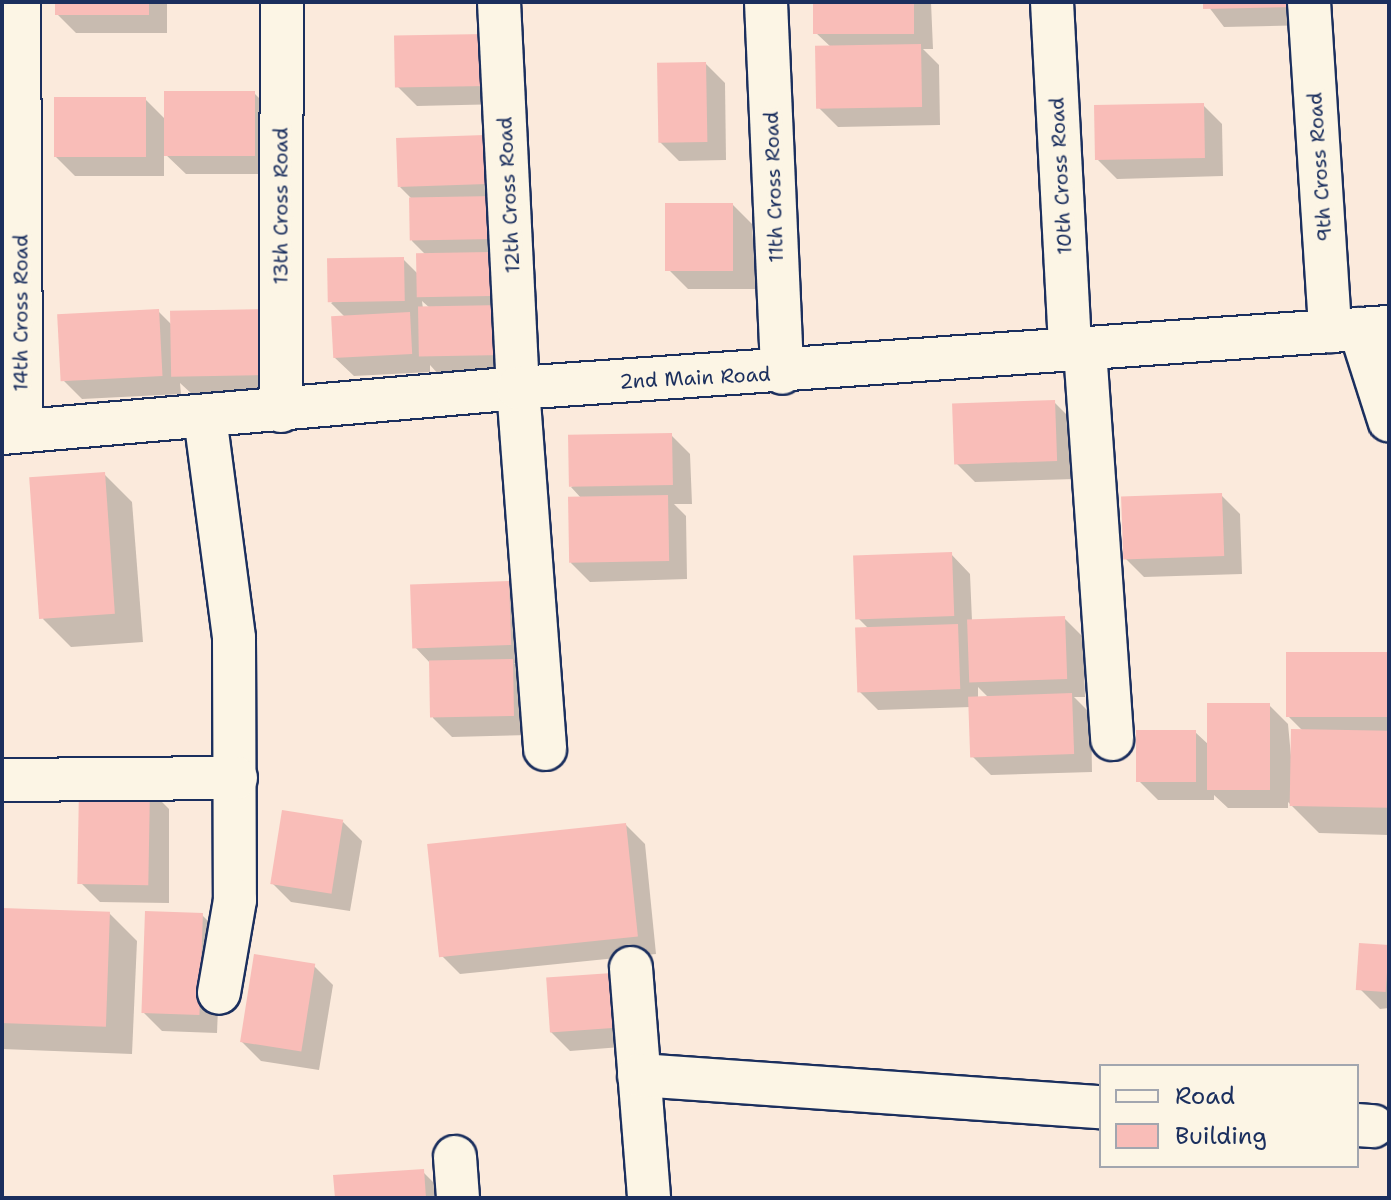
<!DOCTYPE html>
<style>
body{margin:0}
#map{position:relative;width:1391px;height:1200px;overflow:hidden;background:#fbeadc;font-family:"Shantell Sans",sans-serif}
div>[style]{position:absolute}
[style*='--x']{left:calc(var(--x)*1px);top:calc(var(--y)*1px);width:calc(var(--w)*1px);rotate:calc(var(--a)*1deg)}
.shadow>*{inset:0;background:#0003}
.building>*{inset:0;background:#f9bdb8;transform-origin:0 0}
.roads{filter:drop-shadow(2px 0 #1b2f5e) drop-shadow(-2px 0 #1b2f5e) drop-shadow(0 2px #1b2f5e) drop-shadow(0 -2px #1b2f5e)}
.minor>*{height:42px;margin:-21px;padding:0 21px;transform-origin:21px;border-radius:21px;background:#fcf5e5}
span{translate:-50% -50%;white-space:nowrap;text-align:center;line-height:1.15;-webkit-text-stroke:8px #fcf5e5;paint-order:stroke}
.street-label{font-size:20px;color:#1b2f5e}
.frame{position:absolute;inset:0;border:4px solid #1b2f5e;pointer-events:none}
.legend{position:absolute;left:1099px;top:1064px;width:260px;height:104px;box-sizing:border-box;background:#fcf5e5;border:2px solid #a2a6af;margin:0;padding:10px 14px;list-style:none;font-size:24px;color:#1b2f5e}
.legend li{display:flex;align-items:center;gap:16px;height:40px}
.legend b{width:40px;border:2px solid #a2a6af}
</style>
<div id="map">
<div class="shadow">
<div style="clip-path:polygon(57px 2px,167px 2px,167px 33px,76px 33px,57px 14px)"></div>
<div style="clip-path:polygon(815px 2px,931px 2px,933px 49px,923px 49px,939px 65px,940px 125px,838px 127px,819px 108px,832px 48px,816px 33px)"></div>
<div style="clip-path:polygon(1205px 2px,1311px 2px,1312px 25px,1224px 27px)"></div>
<div style="clip-path:polygon(485px 36px,506px 104px,417px 106px,398px 87px)"></div>
<div style="clip-path:polygon(706px 64px,725px 83px,726px 160px,679px 161px,660px 142px)"></div>
<div style="clip-path:polygon(254px 93px,273px 112px,274px 174px,186px 174px,164px 153px,164px 176px,75px 176px,56px 157px,145px 99px,166px 120px)"></div>
<div style="clip-path:polygon(1203px 105px,1222px 124px,1223px 176px,1117px 179px,1098px 160px)"></div>
<div style="clip-path:polygon(evenodd,484px 137px,522px 373px,440px 376px,430px 365px,430px 372px,354px 376px,334px 357px,345px 317px,331px 303px,403px 259px,419px 275px,427px 256px,412px 241px,414px 201px,400px 187px,484px 137px,422px 301px,431px 309px,423px 309px,422px 301px)"></div>
<div style="clip-path:polygon(733px 205px,752px 224px,756px 289px,688px 289px,669px 270px)"></div>
<div style="clip-path:polygon(264px 311px,284px 394px,193px 395px,180px 383px,181px 394px,82px 399px,63px 380px,159px 312px,173px 326px)"></div>
<div style="clip-path:polygon(1054px 402px,1073px 421px,1075px 479px,975px 482px,956px 463px)"></div>
<div style="clip-path:polygon(671px 435px,690px 454px,692px 504px,674px 504px,686px 516px,687px 579px,590px 582px,571px 563px,582px 499px,571px 487px)"></div>
<div style="clip-path:polygon(104px 474px,132px 502px,143px 642px,71px 647px,43px 619px)"></div>
<div style="clip-path:polygon(1221px 495px,1240px 514px,1242px 574px,1144px 577px,1125px 558px)"></div>
<div style="clip-path:polygon(evenodd,951px 554px,970px 574px,972px 621px,1064px 618px,1083px 637px,1085px 697px,1074px 697px,1091px 714px,1092px 772px,991px 775px,972px 756px,971px 707px,878px 710px,859px 691px,869px 629px,857px 617px,951px 554px,978px 687px,988px 697px,978px 698px,978px 687px)"></div>
<div style="clip-path:polygon(509px 583px,528px 602px,529px 663px,514px 663px,531px 680px,532px 735px,452px 737px,433px 718px,431px 664px,414px 646px)"></div>
<div style="clip-path:polygon(1389px 654px,1389px 835px,1319px 833px,1288px 802px,1288px 808px,1228px 808px,1214px 795px,1214px 800px,1158px 800px,1139px 781px,1195px 732px,1209px 745px,1269px 705px,1288px 724px,1292px 767px,1303px 731px,1288px 716px)"></div>
<div style="clip-path:polygon(150px 790px,169px 809px,169px 903px,100px 902px,81px 883px)"></div>
<div style="clip-path:polygon(343px 822px,362px 841px,350px 911px,291px 902px,272px 883px)"></div>
<div style="clip-path:polygon(626px 825px,645px 844px,656px 954px,460px 974px,441px 955px)"></div>
<div style="clip-path:polygon(2px 910px,109px 913px,137px 941px,132px 1054px,2px 1049px)"></div>
<div style="clip-path:polygon(202px 915px,221px 934px,217px 1033px,162px 1031px,143px 1012px)"></div>
<div style="clip-path:polygon(1389px 947px,1389px 1008px,1380px 1009px,1361px 990px)"></div>
<div style="clip-path:polygon(314px 966px,333px 985px,319px 1070px,261px 1061px,242px 1042px)"></div>
<div style="clip-path:polygon(611px 975px,634px 1046px,570px 1051px,551px 1032px)"></div>
<div style="clip-path:polygon(423px 1172px,442px 1191px,443px 1198px,337px 1198px)"></div>
</div>
<div class="building">
<div style="left:55px;top:2px;width:94px;height:13px"></div>
<div style="left:813px;top:2px;width:101px;height:32px"></div>
<div style="clip-path:polygon(1203px 2px,1294px 2px,1294px 7px,1203px 9px)"></div>
<div style="left:486px;top:34px;width:52px;height:92px;rotate:89deg"></div>
<div style="left:921px;top:44px;width:63px;height:106px;rotate:89deg"></div>
<div style="left:706px;top:62px;width:80px;height:49px;rotate:89deg"></div>
<div style="left:164px;top:91px;width:91px;height:65px"></div>
<div style="left:54px;top:97px;width:92px;height:60px"></div>
<div style="left:1204px;top:103px;width:55px;height:110px;rotate:89deg"></div>
<div style="left:485px;top:135px;width:49px;height:89px;rotate:88deg"></div>
<div style="left:495px;top:196px;width:43px;height:86px;rotate:89deg"></div>
<div style="left:665px;top:203px;width:68px;height:68px"></div>
<div style="left:490px;top:252px;width:44px;height:74px;rotate:89deg"></div>
<div style="left:404px;top:257px;width:44px;height:77px;rotate:89deg"></div>
<div style="left:503px;top:305px;width:50px;height:85px;rotate:89deg"></div>
<div style="left:159px;top:309px;width:67px;height:102px;rotate:87deg"></div>
<div style="left:265px;top:309px;width:66px;height:95px;rotate:89deg"></div>
<div style="left:410px;top:312px;width:42px;height:79px;rotate:87deg"></div>
<div style="left:1055px;top:400px;width:61px;height:103px;rotate:88deg"></div>
<div style="left:672px;top:433px;width:52px;height:104px;rotate:89deg"></div>
<div style="left:105px;top:472px;width:142px;height:76px;rotate:86deg"></div>
<div style="left:1222px;top:493px;width:63px;height:101px;rotate:88deg"></div>
<div style="left:668px;top:495px;width:66px;height:100px;rotate:89deg"></div>
<div style="left:952px;top:552px;width:64px;height:99px;rotate:88deg"></div>
<div style="left:509px;top:581px;width:64px;height:99px;rotate:88deg"></div>
<div style="left:1065px;top:616px;width:63px;height:98px;rotate:88deg"></div>
<div style="left:958px;top:624px;width:65px;height:103px;rotate:88deg"></div>
<div style="left:1389px;top:652px;width:65px;height:103px;rotate:90deg"></div>
<div style="left:513px;top:659px;width:57px;height:84px;rotate:89deg"></div>
<div style="left:1072px;top:693px;width:61px;height:104px;rotate:88deg"></div>
<div style="left:1207px;top:703px;width:63px;height:87px"></div>
<div style="left:1291px;top:729px;width:98px;height:77px;rotate:1deg"></div>
<div style="left:1136px;top:730px;width:60px;height:52px"></div>
<div style="left:79px;top:787px;width:71px;height:97px;rotate:1deg"></div>
<div style="left:282px;top:810px;width:62px;height:75px;rotate:9deg"></div>
<div style="left:626px;top:823px;width:114px;height:200px;rotate:84deg"></div>
<div style="left:2px;top:908px;width:108px;height:115px;rotate:2deg"></div>
<div style="left:145px;top:911px;width:58px;height:102px;rotate:2deg"></div>
<div style="left:1359px;top:943px;width:30px;height:47px;rotate:4deg"></div>
<div style="left:254px;top:954px;width:62px;height:89px;rotate:9deg"></div>
<div style="left:612px;top:973px;width:55px;height:66px;rotate:86deg"></div>
<div style="clip-path:polygon(424px 1169px,426px 1198px,335px 1198px,333px 1175px)"></div>
</div>
<div class="roads">
<div class="minor">
<div style="--x:19;--y:2;--w:429;--a:89.7"></div>
<div style="--x:499;--y:2;--w:386;--a:87.2"></div>
<div style="--x:518;--y:388;--w:362;--a:85.7"></div>
<div style="--x:766;--y:2;--w:371;--a:87.5"></div>
<div style="--x:1052;--y:2;--w:349;--a:87"></div>
<div style="--x:1309;--y:2;--w:330;--a:86.3"></div>
<div style="--x:1360;--y:329;--w:96;--a:72.3"></div>
<div style="--x:1085;--y:350;--w:390;--a:86"></div>
<div style="--x:281;--y:411;--w:409;--a:-89.9"></div>
<div style="--x:205;--y:417;--w:223;--a:82.5"></div>
<div style="--x:234;--y:638;--w:262;--a:89.8"></div>
<div style="--x:235;--y:900;--w:94;--a:99.8"></div>
<div style="--x:2;--y:433;--w:518;--a:-4.98"></div>
<div style="--x:518;--y:388;--w:873;--a:-4.01"></div>
<div style="--x:2;--y:780;--w:234;--a:-0.5"></div>
<div style="--x:631;--y:968;--w:231;--a:85.5"></div>
<div style="--x:639;--y:1075;--w:463;--a:4"></div>
<div style="--x:1357;--y:1125;--w:16;--a:4"></div>
<div style="--x:455;--y:1157;--w:41;--a:85.8"></div>
</div>
</div>
<div class="street-label">
<span style="left:1320px;top:167px;rotate:-94deg">9th Cross Road</span>
<span style="left:1061px;top:176px;rotate:-93deg">10th Cross Road</span>
<span style="left:774px;top:187px;rotate:-92deg">11th Cross Road</span>
<span style="left:509px;top:195px;rotate:-93deg">12th Cross Road</span>
<span style="left:281px;top:206px;rotate:-90deg">13th Cross Road</span>
<span style="left:21px;top:313px;rotate:-90deg">14th Cross Road</span>
<span style="left:695px;top:378px;rotate:-3deg">2nd Main Road</span>
</div>
<div class="frame"></div>
<ul class="legend">
<li><b style="height:10px;background:#fcf5e5"></b>Road</li>
<li><b style="height:22px;background:#f9bdb8"></b>Building</li>
</ul>
</div>
